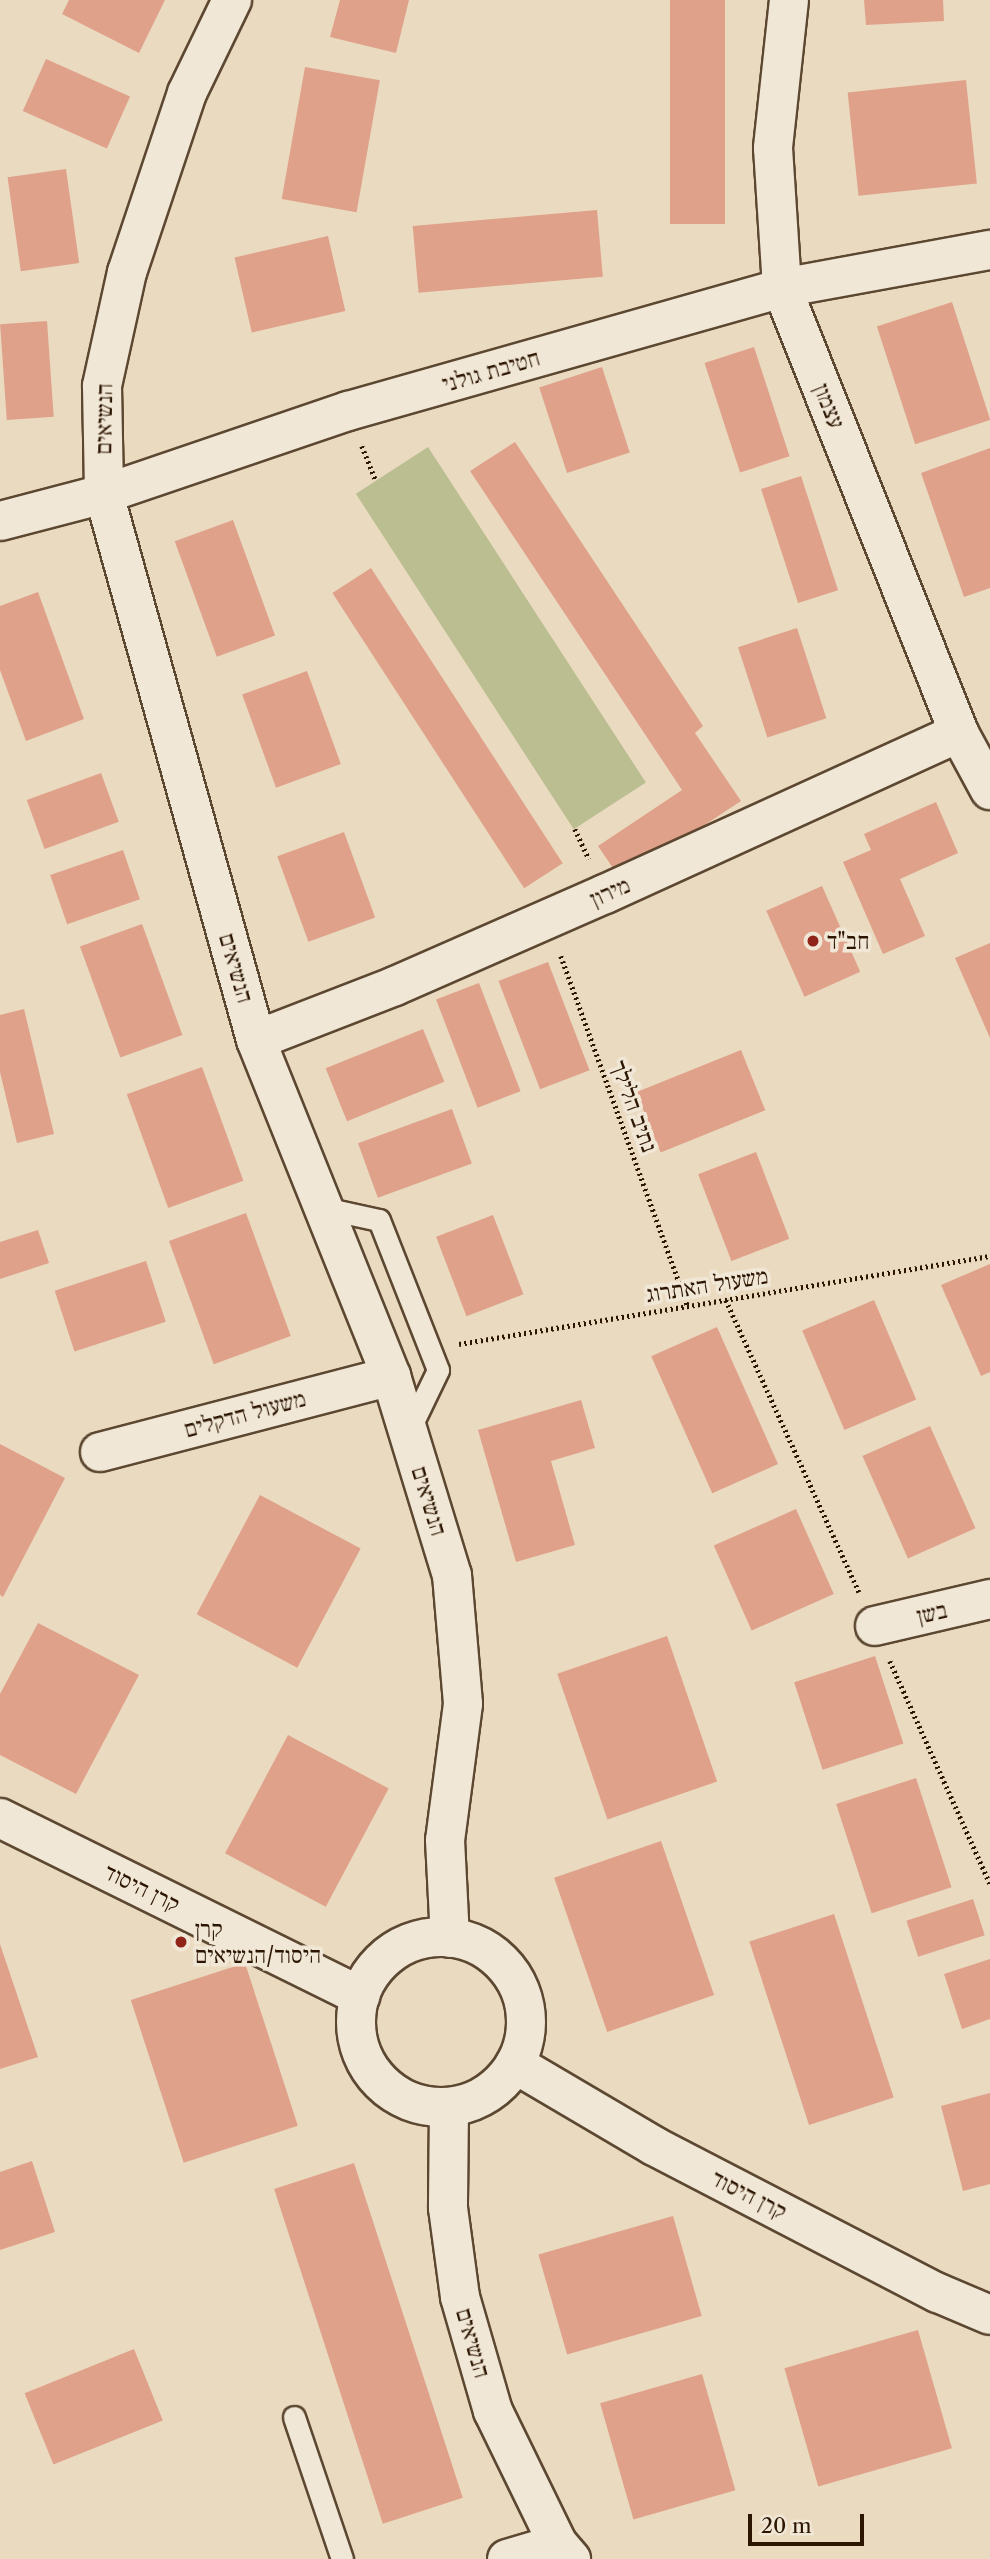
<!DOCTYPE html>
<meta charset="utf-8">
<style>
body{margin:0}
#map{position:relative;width:990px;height:2559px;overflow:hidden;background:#eadac0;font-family:"Libre Caslon Text","Frank Ruhl Libre",serif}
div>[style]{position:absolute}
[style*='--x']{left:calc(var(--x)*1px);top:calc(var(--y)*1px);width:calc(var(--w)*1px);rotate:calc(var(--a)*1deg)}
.green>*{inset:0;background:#bbbe90;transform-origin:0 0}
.building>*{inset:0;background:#dfa18a;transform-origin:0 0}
.path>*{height:4.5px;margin-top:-2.25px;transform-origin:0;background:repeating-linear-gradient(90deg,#2c1601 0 2px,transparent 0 5.5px)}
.roads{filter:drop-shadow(2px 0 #5c4731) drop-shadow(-2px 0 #5c4731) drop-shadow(0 2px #5c4731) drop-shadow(0 -2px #5c4731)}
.lane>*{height:21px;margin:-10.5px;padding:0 10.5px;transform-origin:10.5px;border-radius:10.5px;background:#f1e7d6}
.street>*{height:38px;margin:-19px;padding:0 19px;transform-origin:19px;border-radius:19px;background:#f1e7d6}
.secondary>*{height:38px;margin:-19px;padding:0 19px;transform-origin:19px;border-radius:19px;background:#f1e7d6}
.secondary>.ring{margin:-19px;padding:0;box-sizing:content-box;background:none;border:38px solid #f1e7d6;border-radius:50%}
.dots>*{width:19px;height:19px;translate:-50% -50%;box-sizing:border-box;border:4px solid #f1e7d6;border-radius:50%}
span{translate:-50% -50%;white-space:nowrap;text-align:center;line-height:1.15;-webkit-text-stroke:7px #f1e7d6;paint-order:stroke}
.street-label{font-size:23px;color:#2c1601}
.poi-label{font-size:23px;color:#2c1601}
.left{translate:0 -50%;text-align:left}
.scale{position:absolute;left:748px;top:2514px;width:116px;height:32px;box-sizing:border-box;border:4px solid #2c1601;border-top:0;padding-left:9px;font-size:21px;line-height:24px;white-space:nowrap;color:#2c1601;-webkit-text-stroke:5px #f1e7d6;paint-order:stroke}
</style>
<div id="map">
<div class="green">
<div style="left:428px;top:447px;width:400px;height:86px;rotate:57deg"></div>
</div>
<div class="building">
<div style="clip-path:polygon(69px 0,165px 0,139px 53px,62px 14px)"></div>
<div style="clip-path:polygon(340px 0,409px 0,396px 53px,330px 37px)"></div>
<div style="left:670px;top:0;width:55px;height:224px"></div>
<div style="clip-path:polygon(864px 0,943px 0,944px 21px,866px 25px)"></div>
<div style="left:46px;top:59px;width:92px;height:57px;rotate:24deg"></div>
<div style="left:305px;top:67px;width:76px;height:134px;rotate:10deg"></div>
<div style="left:966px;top:80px;width:104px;height:119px;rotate:84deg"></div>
<div style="left:66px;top:169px;width:95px;height:59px;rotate:82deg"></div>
<div style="left:597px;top:210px;width:67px;height:185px;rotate:85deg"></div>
<div style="left:328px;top:236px;width:77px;height:96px;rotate:77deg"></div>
<div style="left:952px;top:302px;width:124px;height:79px;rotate:72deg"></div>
<div style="left:47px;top:321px;width:96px;height:47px;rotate:86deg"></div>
<div style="left:754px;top:347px;width:115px;height:52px;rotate:72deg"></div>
<div style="left:602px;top:367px;width:90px;height:66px;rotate:72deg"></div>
<div style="clip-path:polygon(515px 442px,703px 726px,695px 733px,741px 801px,621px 880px,598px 846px,682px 790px,470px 471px)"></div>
<div style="clip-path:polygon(990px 448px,990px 588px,964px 597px,921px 473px)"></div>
<div style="left:801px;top:476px;width:120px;height:42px;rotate:72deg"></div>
<div style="left:233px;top:520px;width:123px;height:62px;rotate:70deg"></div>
<div style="left:371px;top:568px;width:352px;height:46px;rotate:57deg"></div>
<div style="clip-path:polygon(38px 592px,84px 719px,26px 741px,0 670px,0 606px)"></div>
<div style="left:797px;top:628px;width:95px;height:62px;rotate:72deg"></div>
<div style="left:307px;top:671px;width:99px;height:69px;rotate:70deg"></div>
<div style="left:101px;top:773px;width:52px;height:79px;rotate:70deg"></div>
<div style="clip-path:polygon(936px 802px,958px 853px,900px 879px,925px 936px,883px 954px,843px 862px,871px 850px,864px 834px)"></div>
<div style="left:344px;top:832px;width:91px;height:71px;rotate:70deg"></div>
<div style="left:123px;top:850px;width:52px;height:77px;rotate:71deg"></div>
<div style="left:822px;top:886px;width:94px;height:61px;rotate:66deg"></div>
<div style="left:142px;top:924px;width:118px;height:66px;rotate:70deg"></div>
<div style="clip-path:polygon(990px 943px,990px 1038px,955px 958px)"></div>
<div style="left:548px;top:962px;width:116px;height:53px;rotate:69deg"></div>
<div style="left:479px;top:983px;width:116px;height:46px;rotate:69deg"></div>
<div style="clip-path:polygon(24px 1009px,54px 1134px,17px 1143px,0 1072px,0 1015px)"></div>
<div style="left:423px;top:1029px;width:57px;height:105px;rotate:68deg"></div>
<div style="left:741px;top:1050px;width:65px;height:113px;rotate:68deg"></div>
<div style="left:202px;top:1067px;width:121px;height:80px;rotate:70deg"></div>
<div style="left:452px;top:1109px;width:58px;height:100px;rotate:70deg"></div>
<div style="left:756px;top:1152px;width:93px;height:62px;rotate:69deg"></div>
<div style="left:246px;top:1213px;width:131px;height:82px;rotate:70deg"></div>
<div style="left:493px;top:1215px;width:85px;height:61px;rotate:69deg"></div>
<div style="clip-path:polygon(38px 1230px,49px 1263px,0 1279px,0 1242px)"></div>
<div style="left:146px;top:1261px;width:64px;height:96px;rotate:72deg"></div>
<div style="clip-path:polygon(990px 1264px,990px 1372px,981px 1376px,941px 1285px)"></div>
<div style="left:874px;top:1300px;width:108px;height:78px;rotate:67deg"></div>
<div style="left:717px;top:1327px;width:150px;height:72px;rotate:66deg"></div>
<div style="clip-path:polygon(581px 1400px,595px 1448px,551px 1461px,575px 1545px,516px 1562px,478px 1430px)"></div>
<div style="left:930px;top:1426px;width:112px;height:74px;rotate:66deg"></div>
<div style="clip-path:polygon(0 1444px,65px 1478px,3px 1597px,0 1595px)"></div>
<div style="left:260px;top:1495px;width:114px;height:135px;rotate:28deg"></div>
<div style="left:796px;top:1509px;width:93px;height:90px;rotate:66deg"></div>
<div style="clip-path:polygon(38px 1623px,139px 1675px,76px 1794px,0 1755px,0 1694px)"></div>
<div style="left:667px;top:1636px;width:154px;height:116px;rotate:71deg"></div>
<div style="left:875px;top:1656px;width:92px;height:85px;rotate:72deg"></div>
<div style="left:288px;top:1735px;width:114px;height:134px;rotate:28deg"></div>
<div style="left:916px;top:1778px;width:115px;height:84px;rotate:72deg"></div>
<div style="left:661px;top:1841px;width:163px;height:113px;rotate:71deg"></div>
<div style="left:973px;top:1899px;width:38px;height:70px;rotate:72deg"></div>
<div style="left:834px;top:1914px;width:193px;height:89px;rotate:72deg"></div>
<div style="clip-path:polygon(0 1944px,38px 2057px,0 2069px)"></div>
<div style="clip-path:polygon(990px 1959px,990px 2019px,962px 2029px,944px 1974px)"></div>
<div style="left:245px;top:1963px;width:171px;height:120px;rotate:72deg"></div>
<div style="clip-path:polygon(990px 2093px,990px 2184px,963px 2191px,941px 2106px)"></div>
<div style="clip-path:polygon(32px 2161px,55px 2232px,0 2250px,0 2172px)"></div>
<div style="left:354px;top:2163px;width:352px;height:84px;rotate:72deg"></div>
<div style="left:673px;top:2216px;width:104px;height:140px;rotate:74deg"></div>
<div style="left:918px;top:2330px;width:123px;height:139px;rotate:74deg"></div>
<div style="left:134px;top:2349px;width:77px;height:118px;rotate:68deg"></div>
<div style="left:702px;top:2374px;width:121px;height:106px;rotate:74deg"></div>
</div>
<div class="path">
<div style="--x:362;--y:446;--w:38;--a:68"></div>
<div style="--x:575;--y:829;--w:33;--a:65"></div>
<div style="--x:561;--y:956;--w:372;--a:70.1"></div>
<div style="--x:726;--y:1300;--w:321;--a:65.5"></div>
<div style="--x:459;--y:1344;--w:538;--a:-9.41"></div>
<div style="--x:890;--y:1661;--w:244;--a:65.8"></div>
</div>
<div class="roads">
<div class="lane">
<div style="--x:324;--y:1208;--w:56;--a:12.3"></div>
<div style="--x:379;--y:1220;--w:161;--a:68.5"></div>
<div style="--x:438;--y:1370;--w:67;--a:115.8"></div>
<div style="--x:294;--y:2417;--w:150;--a:71.3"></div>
</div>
<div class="street">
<div style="--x:232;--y:0;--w:103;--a:115.8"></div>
<div style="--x:187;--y:93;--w:189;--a:108.5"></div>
<div style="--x:127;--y:272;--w:117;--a:102.4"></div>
<div style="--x:102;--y:386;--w:108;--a:88.9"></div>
<div style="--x:104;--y:494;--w:567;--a:74.44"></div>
<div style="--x:256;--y:1040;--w:362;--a:68.1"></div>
<div style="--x:391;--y:1376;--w:208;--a:73"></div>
<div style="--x:452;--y:1575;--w:129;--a:85.1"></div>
<div style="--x:463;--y:1704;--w:137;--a:97.5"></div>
<div style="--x:445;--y:1840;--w:98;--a:87.1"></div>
<div style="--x:789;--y:0;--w:149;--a:96.2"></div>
<div style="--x:773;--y:148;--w:140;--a:86.3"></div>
<div style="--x:782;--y:288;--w:479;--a:68.3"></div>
<div style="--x:959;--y:733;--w:65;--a:61.5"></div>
<div style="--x:256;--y:1040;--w:149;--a:-21.2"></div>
<div style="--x:395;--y:986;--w:229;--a:-23.7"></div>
<div style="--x:605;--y:894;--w:389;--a:-24.5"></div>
<div style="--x:100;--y:1452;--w:301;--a:-14.6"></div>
<div style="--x:875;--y:1626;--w:118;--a:-13.2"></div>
<div style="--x:449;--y:2107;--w:101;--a:90.6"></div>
<div style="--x:448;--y:2208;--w:90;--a:82.3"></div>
<div style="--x:460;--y:2297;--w:119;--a:73.9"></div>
<div style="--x:493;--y:2411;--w:148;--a:64"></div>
<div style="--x:558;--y:2544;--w:20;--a:49"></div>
<div style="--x:507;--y:2559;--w:53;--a:-16.4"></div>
</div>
<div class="secondary">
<div style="--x:0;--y:521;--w:107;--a:-14.6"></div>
<div style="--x:104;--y:494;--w:258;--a:-18.8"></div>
<div style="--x:348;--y:411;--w:451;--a:-15.8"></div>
<div style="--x:782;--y:288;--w:211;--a:-10.4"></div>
<div style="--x:0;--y:1818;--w:402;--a:26.3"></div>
<div class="ring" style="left:356px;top:1937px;width:132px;height:132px"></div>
<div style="--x:515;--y:2064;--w:161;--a:30.5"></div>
<div style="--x:654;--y:2146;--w:320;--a:27.4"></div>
<div style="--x:938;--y:2293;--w:56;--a:22.9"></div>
</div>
</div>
<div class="dots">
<div style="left:813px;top:941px;background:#8f2418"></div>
<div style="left:181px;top:1942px;background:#8f2418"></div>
</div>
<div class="street-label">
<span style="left:491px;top:371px;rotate:-16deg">חטיבת גולני</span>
<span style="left:829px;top:406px;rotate:68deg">עצמון</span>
<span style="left:104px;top:419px;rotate:-89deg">הנשיאים</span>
<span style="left:610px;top:892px;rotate:-24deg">מירון</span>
<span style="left:236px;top:968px;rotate:74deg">הנשיאים</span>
<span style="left:634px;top:1106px;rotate:70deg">נתיב הלילך</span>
<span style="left:707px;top:1285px;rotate:-9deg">משעול האתרוג</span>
<span style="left:245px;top:1414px;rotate:-15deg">משעול הדקלים</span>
<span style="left:429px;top:1501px;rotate:73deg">הנשיאים</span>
<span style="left:932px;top:1613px;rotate:-13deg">בשן</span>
<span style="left:142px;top:1888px;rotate:26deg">קרן היסוד</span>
<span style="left:749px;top:2195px;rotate:27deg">קרן היסוד</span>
<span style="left:473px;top:2343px;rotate:74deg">הנשיאים</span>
</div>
<div class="poi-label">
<span class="left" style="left:827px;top:941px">חב"ד</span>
<span class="left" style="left:195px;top:1942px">קרן<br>היסוד/הנשיאים</span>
</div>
<div class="scale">20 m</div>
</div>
